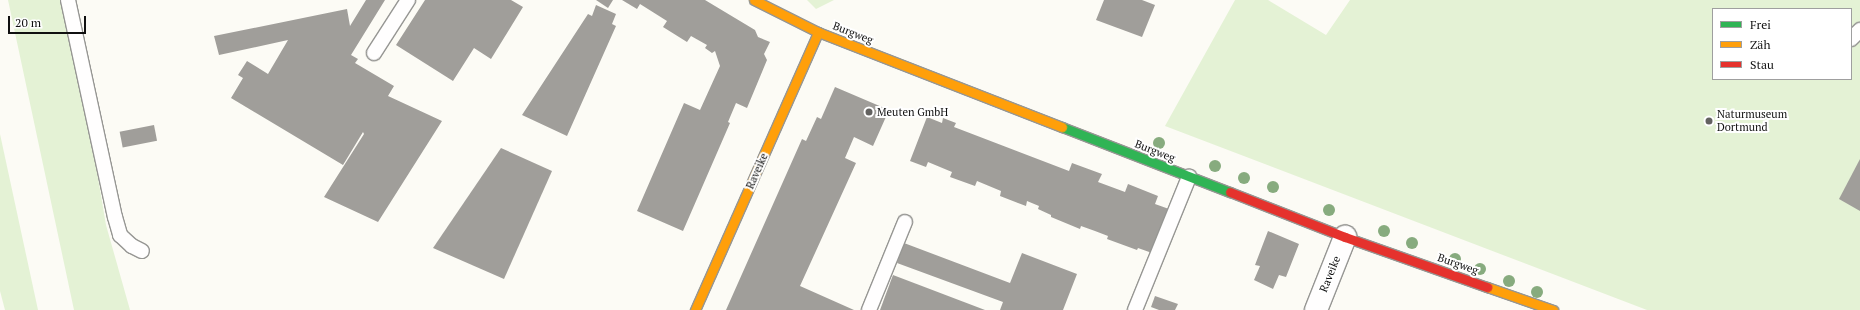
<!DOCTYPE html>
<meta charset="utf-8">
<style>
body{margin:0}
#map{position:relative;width:1860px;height:310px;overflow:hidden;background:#fcfbf5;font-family:"PT Serif",serif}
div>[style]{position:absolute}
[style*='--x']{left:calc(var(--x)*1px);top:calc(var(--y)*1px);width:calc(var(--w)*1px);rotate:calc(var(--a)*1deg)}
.green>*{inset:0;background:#e4f2d5}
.building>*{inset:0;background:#a09e9a;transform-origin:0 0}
.roads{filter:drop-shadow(1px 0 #969693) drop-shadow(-1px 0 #969693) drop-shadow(0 1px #969693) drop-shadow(0 -1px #969693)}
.lane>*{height:14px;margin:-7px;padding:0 7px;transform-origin:7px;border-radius:7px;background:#fffefe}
.street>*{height:22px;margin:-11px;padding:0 11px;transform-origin:11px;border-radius:11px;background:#fffefe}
.fast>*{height:9px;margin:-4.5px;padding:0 4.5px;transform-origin:4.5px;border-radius:4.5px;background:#30b455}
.slow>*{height:9px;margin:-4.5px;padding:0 4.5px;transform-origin:4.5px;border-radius:4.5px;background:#ff9f0a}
.jam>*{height:9px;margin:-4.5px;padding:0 4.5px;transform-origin:4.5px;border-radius:4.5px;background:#e5322d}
.trees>*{width:12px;height:12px;margin:-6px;border-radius:50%;background:#87ab7e}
.dots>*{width:11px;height:11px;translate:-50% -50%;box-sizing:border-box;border:2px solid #fff;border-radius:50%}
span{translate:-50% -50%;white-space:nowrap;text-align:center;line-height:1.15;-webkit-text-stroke:4px #fff;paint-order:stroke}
.street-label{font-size:11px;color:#101010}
.poi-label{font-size:11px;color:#101010}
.left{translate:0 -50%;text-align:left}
.legend{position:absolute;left:1712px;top:8px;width:140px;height:72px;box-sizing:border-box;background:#fff;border:1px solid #9f9f9f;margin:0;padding:5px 7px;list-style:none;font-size:12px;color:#101010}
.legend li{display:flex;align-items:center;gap:8px;height:20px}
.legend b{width:20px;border:1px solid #9f9f9f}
.scale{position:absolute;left:8px;top:16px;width:78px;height:18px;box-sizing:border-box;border:2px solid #101010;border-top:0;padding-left:5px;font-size:12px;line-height:14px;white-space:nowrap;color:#101010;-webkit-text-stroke:3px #fff;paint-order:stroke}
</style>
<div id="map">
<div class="green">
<div style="clip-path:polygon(8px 0,61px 0,91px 137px,106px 225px,130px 310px,74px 310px)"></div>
<div style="clip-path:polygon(807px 0,834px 0,816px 9px)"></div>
<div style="clip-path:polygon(evenodd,1235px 0,1268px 0,1326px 35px,1350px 0,1860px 0,1860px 310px,1647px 310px,1165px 126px,1235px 0,1713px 9px,1851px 9px,1851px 79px,1713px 79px,1713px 9px)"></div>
<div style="clip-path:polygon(0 134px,38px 310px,5px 310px,0 291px)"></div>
</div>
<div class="building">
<div style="clip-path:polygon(366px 0,385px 0,351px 55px,358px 59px,355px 63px,394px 86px,388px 96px,442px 121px,378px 222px,324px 197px,364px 134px,363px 132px,343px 165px,231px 98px,243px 78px,238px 75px,247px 61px,268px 74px,288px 40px,219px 55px,214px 36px,347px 9px,350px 26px)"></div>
<div style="clip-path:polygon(425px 0,511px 0,523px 7px,491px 59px,474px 48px,453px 81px,396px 45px)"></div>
<div style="clip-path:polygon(596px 0,613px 0,608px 8px)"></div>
<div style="clip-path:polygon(622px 0,705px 0,755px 30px,758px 37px,770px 42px,764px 54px,767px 60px,747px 108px,736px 103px,728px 122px,730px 123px,683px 231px,637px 211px,684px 103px,700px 110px,720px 66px,715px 51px,712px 53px,705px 48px,707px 45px,691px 36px,687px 42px,663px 27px,667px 21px,640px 4px,637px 9px)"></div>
<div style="clip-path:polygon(1104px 0,1142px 0,1155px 5px,1142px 37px,1096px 20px)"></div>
<div style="clip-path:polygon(596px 5px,616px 14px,612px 24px,616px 26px,567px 136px,522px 115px,588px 14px,592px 16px)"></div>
<div style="clip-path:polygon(835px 87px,889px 110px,873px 146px,854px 137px,845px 158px,856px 163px,800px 286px,854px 310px,726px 310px,802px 139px,806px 141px,817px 117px,821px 119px)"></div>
<div style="clip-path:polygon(927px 117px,942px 123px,943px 118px,956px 123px,954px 127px,1069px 171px,1072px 163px,1102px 174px,1098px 182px,1125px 192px,1128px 184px,1158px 196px,1155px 204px,1169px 209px,1152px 253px,1138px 248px,1137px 250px,1107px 239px,1108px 236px,1095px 231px,1081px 226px,1080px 229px,1051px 217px,1051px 215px,1038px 209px,1039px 206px,1027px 201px,1026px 206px,1000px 196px,1001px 191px,977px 181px,975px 186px,950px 177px,952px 172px,928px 162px,926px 167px,910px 161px)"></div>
<div style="left:154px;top:125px;width:16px;height:35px;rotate:79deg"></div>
<div style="clip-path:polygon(501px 148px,552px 171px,504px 279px,433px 248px)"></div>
<div style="clip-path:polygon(1860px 159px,1860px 211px,1839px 199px)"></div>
<div style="clip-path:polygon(1268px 231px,1299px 244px,1286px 277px,1279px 275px,1273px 289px,1254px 280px,1260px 266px,1255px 265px)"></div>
<div style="clip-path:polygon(904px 243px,1010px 283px,1022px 253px,1077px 274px,1063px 310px,1000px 310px,1003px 302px,897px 263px)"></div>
<div style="clip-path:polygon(893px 275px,985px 310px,880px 310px)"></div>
<div style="clip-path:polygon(1155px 296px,1178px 304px,1175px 310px,1159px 310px,1151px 307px)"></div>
</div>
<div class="roads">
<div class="lane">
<div style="--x:68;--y:0;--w:222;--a:77.8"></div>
<div style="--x:115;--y:217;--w:19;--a:74"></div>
<div style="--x:120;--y:235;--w:16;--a:43"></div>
<div style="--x:132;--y:246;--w:11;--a:27"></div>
<div style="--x:1851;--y:39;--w:13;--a:-45"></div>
<div style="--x:374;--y:53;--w:63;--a:-57.3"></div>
<div style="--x:869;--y:310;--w:95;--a:-67.8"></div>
<div style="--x:1135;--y:310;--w:144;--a:-67.9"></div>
</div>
<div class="street">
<div style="--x:1316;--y:310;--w:79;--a:-68.3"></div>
</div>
<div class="fast">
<div style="--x:1062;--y:127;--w:180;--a:21.2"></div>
</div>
<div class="slow">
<div style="--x:754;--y:0;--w:72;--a:26.6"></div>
<div style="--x:818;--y:32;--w:262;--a:21.3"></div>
<div style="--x:1487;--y:287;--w:70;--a:19.2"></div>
<div style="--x:695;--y:310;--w:304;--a:-66.1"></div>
</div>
<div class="jam">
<div style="--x:1230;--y:192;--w:123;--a:21.4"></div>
<div style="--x:1345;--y:237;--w:151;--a:19.4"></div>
</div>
</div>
<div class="trees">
<div style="left:1159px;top:143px"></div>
<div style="left:1215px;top:166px"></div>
<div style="left:1244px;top:178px"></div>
<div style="left:1273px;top:187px"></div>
<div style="left:1329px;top:210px"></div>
<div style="left:1384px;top:231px"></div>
<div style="left:1412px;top:243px"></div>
<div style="left:1455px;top:259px"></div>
<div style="left:1480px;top:269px"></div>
<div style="left:1509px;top:281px"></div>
<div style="left:1537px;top:292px"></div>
</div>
<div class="dots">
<div style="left:869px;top:112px;background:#636260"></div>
<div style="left:1709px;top:121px;background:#636260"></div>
</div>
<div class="street-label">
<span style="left:853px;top:33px;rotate:21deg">Burgweg</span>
<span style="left:1155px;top:151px;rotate:21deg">Burgweg</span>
<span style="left:757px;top:171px;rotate:-66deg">Raveike</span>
<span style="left:1458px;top:264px;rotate:19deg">Burgweg</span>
<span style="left:1330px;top:274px;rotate:-68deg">Raveike</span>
</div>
<div class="poi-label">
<span class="left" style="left:877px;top:112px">Meuten GmbH</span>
<span class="left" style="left:1717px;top:121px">Naturmuseum<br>Dortmund</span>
</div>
<ul class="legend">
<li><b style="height:5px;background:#30b455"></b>Frei</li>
<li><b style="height:5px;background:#ff9f0a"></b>Zäh</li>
<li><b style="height:5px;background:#e5322d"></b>Stau</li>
</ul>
<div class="scale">20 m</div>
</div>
